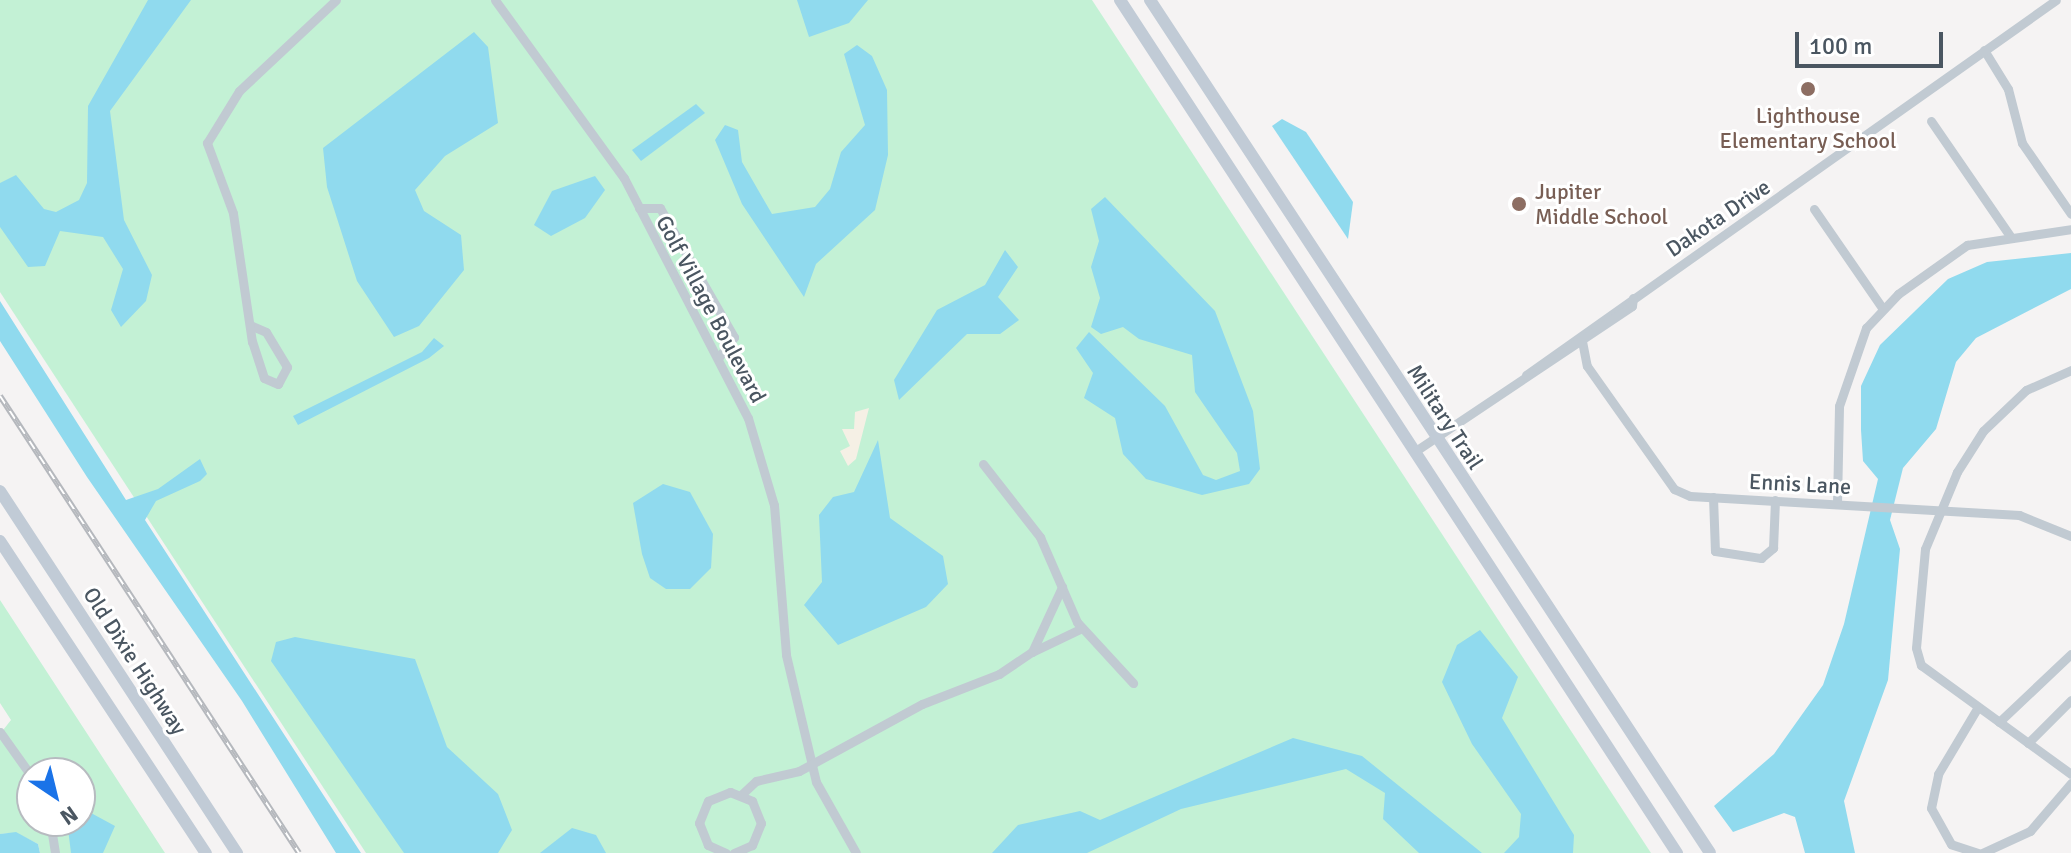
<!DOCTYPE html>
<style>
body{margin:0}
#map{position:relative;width:2071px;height:853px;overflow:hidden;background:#f5f3f3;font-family:Signika,sans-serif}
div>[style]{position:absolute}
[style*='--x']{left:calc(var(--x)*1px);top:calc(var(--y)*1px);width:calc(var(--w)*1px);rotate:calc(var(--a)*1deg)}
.green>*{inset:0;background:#c3f1d5}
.sand>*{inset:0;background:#f5f0e5}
.water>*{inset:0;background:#90daee}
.street>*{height:9px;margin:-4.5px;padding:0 4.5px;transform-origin:4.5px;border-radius:4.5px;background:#c1cad2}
.secondary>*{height:12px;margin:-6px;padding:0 6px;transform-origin:6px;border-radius:6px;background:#c1cbd6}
.rail>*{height:6px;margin-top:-3px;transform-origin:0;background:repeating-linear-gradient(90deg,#fff 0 9px,#b5b8bd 0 18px);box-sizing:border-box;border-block:2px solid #b5b8bd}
.dots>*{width:22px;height:22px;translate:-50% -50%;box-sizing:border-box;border:4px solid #fff;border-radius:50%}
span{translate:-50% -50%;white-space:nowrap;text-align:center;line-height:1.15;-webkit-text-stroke:6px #fff;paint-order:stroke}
.education-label{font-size:22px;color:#785e54}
.left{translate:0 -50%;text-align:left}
.street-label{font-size:22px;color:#4a5661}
.north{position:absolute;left:16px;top:757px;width:80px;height:80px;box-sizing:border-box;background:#fff;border:2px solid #b7bbc0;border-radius:50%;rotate:145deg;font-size:22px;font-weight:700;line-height:32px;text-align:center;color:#4a5661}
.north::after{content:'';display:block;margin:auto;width:28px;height:36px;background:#1a73e8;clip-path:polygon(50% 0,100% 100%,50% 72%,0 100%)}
.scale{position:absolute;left:1795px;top:32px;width:148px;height:36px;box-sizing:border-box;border:4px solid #4a5661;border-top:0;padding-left:10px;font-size:24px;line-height:28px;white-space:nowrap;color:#4a5661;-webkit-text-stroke:6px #fff;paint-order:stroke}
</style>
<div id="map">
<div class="green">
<div style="clip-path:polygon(0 0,1092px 0,1651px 853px,366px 853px,0 292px)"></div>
<div style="clip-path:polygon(evenodd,0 600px,165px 853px,40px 853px,38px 844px,16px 833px,0 834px,0 734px,11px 720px,0 703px,0 600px,32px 773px,80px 773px,80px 821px,32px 821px,32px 773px)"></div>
</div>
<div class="sand">
<div style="clip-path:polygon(869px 408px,856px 459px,848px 466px,840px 451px,850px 446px,842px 429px,854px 429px,855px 412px)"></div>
</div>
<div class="water">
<div style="clip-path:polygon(148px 0,191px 0,110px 111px,124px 220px,152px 275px,146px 301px,121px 327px,111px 310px,123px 269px,103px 237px,60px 231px,45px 266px,28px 267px,0 227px,0 183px,16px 175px,44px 209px,56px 212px,79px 200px,87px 183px,88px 106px)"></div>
<div style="clip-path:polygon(797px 0,868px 0,849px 23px,809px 37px)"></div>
<div style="clip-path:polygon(474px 32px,488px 47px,498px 123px,445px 156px,415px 190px,424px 211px,461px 235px,464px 270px,419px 326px,394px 337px,357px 281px,327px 187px,323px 148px)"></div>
<div style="clip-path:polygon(857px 45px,872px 56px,887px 90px,888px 155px,875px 210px,816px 264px,804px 297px,742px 204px,715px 140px,725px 125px,738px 130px,742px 162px,772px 214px,815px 207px,830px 189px,841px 152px,865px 125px,844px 54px)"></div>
<div style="clip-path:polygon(696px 104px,705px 113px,641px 161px,632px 150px)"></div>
<div style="clip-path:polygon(1282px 119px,1306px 132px,1353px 202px,1348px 239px,1272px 126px)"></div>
<div style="clip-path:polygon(595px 176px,605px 190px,585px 218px,551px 236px,534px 225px,552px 191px)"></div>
<div style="clip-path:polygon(1105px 197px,1215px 311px,1253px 411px,1260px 469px,1249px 484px,1202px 495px,1146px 479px,1123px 454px,1115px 418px,1084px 398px,1093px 373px,1076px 348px,1089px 332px,1165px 406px,1203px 475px,1216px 480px,1240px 471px,1237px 453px,1195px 392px,1192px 355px,1139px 339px,1123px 327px,1101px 334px,1091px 327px,1100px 298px,1091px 267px,1099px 241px,1091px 209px)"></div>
<div style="clip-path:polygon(1005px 250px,1018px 267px,998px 297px,1019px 320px,1000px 334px,967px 334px,899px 400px,894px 380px,937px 310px,985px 285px)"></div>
<div style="clip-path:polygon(2071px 253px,2071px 289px,1976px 338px,1956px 362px,1936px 429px,1903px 468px,1890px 520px,1900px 549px,1888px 680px,1844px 801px,1855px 853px,1805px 853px,1795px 817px,1784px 813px,1733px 832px,1714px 806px,1774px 754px,1823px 685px,1844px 624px,1878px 479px,1863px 461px,1861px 430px,1861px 386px,1880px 345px,1948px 279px,1987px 262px)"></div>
<div style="clip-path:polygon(0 301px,126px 500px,158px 489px,200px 459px,207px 474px,200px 481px,156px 501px,145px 520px,361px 853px,336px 853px,242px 701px,87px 477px,0 341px)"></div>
<div style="clip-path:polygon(434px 338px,444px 346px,429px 358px,298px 425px,293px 416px,422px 352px)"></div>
<div style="clip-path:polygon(878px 440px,890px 518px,943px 556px,948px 584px,926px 607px,838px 645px,804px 605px,822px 582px,819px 515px,833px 497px,854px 492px)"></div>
<div style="clip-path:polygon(663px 484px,690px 492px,713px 534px,711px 568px,690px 589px,666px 589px,650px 578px,642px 554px,633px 503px)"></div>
<div style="clip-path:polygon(1480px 630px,1518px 677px,1502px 718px,1574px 835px,1573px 853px,1504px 853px,1519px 837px,1521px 814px,1472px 744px,1442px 682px,1457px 645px)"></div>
<div style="clip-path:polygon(295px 637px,415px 659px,447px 747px,498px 794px,512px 830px,498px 853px,404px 853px,271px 661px,276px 642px)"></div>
<div style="clip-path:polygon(1293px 738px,1362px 756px,1482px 853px,1419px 853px,1383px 819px,1385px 793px,1346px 769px,1181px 809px,1087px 853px,992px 853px,1018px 825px,1080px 811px,1100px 820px)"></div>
<div style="clip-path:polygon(80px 807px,115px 826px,103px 853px,71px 853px,67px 821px,80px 821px)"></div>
<div style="clip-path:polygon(572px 828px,596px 835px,606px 853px,540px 853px)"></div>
<div style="clip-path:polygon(16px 832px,38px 844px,40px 853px,0 853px,0 834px)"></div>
</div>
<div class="street">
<div style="--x:495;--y:0;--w:220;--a:54.1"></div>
<div style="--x:624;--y:178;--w:270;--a:62.7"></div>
<div style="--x:748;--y:418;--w:91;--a:73.4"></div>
<div style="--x:774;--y:505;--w:150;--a:85.4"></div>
<div style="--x:786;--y:655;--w:130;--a:76.7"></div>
<div style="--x:816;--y:782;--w:81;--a:60.6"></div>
<div style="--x:1984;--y:50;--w:46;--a:58.4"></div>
<div style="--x:2008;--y:89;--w:56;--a:75.5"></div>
<div style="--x:2022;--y:143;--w:86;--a:55.4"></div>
<div style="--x:1931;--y:121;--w:140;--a:55.5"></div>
<div style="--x:639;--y:208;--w:21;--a:0"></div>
<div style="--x:660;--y:208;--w:149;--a:60.2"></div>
<div style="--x:734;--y:337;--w:25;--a:127"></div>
<div style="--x:1814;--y:209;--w:121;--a:55.4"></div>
<div style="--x:252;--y:326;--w:15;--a:23"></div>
<div style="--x:266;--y:332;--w:41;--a:59"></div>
<div style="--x:287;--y:367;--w:19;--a:118"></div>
<div style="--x:278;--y:384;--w:15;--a:-157"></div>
<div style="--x:264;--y:378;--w:38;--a:-108"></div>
<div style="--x:252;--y:342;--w:130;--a:-98.4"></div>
<div style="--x:233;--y:213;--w:75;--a:-110.4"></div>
<div style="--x:207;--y:143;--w:61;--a:-58.4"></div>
<div style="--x:239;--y:91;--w:133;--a:-43.2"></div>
<div style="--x:1582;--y:341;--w:25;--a:79"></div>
<div style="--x:1587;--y:366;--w:151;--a:54.7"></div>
<div style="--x:1674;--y:489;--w:17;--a:24"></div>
<div style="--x:1690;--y:496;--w:330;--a:3.3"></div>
<div style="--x:2019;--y:515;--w:56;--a:22"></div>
<div style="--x:2071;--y:370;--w:49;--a:156"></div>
<div style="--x:2026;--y:390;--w:59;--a:136.4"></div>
<div style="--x:1983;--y:431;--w:49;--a:122.4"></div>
<div style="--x:1957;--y:472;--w:83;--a:112.6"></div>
<div style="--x:1925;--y:549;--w:99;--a:95.2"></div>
<div style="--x:1916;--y:648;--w:18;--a:74"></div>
<div style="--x:1921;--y:665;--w:185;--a:36"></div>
<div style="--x:1526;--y:375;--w:649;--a:-35.28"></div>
<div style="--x:1414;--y:452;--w:262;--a:-33.8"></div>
<div style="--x:1632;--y:306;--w:8;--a:-83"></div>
<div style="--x:983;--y:464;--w:93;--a:52"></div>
<div style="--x:1040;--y:537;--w:93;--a:66.5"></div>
<div style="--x:1077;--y:622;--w:83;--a:47.4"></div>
<div style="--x:1713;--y:497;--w:54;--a:87.9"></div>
<div style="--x:1715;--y:551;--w:47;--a:8.7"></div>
<div style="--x:1761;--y:558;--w:16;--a:-40"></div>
<div style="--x:1773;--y:548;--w:48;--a:-87.6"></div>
<div style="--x:1837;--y:503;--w:97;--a:-88.8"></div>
<div style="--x:1839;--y:406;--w:83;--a:-70.9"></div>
<div style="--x:1866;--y:328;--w:47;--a:-46.7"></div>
<div style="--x:1898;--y:294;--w:85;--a:-35.4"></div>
<div style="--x:1967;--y:245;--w:105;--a:-8.7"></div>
<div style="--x:1032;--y:652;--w:55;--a:-25.6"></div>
<div style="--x:1999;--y:722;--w:99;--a:-43.4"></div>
<div style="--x:0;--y:732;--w:55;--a:54.6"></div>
<div style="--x:2028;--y:743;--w:61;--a:-45"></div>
<div style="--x:742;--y:794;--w:19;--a:-43"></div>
<div style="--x:756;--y:781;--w:44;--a:-13.1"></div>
<div style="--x:799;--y:771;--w:140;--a:-28.6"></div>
<div style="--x:922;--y:704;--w:83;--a:-21.3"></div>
<div style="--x:999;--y:674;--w:40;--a:-34"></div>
<div style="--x:1032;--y:652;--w:72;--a:-65.2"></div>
<div style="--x:50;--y:821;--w:32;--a:81"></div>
<div style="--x:726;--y:853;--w:20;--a:-156"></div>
<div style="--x:708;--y:845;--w:24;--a:-112"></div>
<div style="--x:699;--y:823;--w:24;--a:-68"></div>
<div style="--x:708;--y:801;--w:24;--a:-22"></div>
<div style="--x:730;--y:792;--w:24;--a:22"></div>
<div style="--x:752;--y:801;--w:24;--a:68"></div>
<div style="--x:761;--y:823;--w:24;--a:112"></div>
<div style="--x:752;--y:845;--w:20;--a:156"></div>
<div style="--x:1978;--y:853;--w:28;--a:-162"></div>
<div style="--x:1951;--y:844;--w:41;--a:-119.1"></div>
<div style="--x:1931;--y:808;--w:35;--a:-78"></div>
<div style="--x:1938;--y:774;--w:78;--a:-59.2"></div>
<div style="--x:1982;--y:853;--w:53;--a:-24.6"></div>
<div style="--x:2030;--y:831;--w:63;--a:-49.5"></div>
</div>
<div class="secondary">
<div style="--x:1120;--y:0;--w:1019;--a:56.86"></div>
<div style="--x:1150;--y:0;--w:1020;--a:56.71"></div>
<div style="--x:0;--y:491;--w:433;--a:56.8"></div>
<div style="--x:0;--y:541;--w:374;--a:56.6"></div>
</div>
<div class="rail">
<div style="--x:0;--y:396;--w:546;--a:56.8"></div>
</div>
<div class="dots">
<div style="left:1808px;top:89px;background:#8d6e63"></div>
<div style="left:1519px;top:204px;background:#8d6e63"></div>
</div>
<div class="education-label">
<span style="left:1808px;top:128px">Lighthouse<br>Elementary School</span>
<span class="left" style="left:1535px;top:204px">Jupiter<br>Middle School</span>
</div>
<div class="street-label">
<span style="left:1718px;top:218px;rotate:-34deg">Dakota Drive</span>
<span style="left:711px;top:309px;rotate:62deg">Golf Village Boulevard</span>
<span style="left:1445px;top:417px;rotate:57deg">Military Trail</span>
<span style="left:1800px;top:484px;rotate:3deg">Ennis Lane</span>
<span style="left:135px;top:661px;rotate:57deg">Old Dixie Highway</span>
</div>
<div class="north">N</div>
<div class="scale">100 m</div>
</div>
